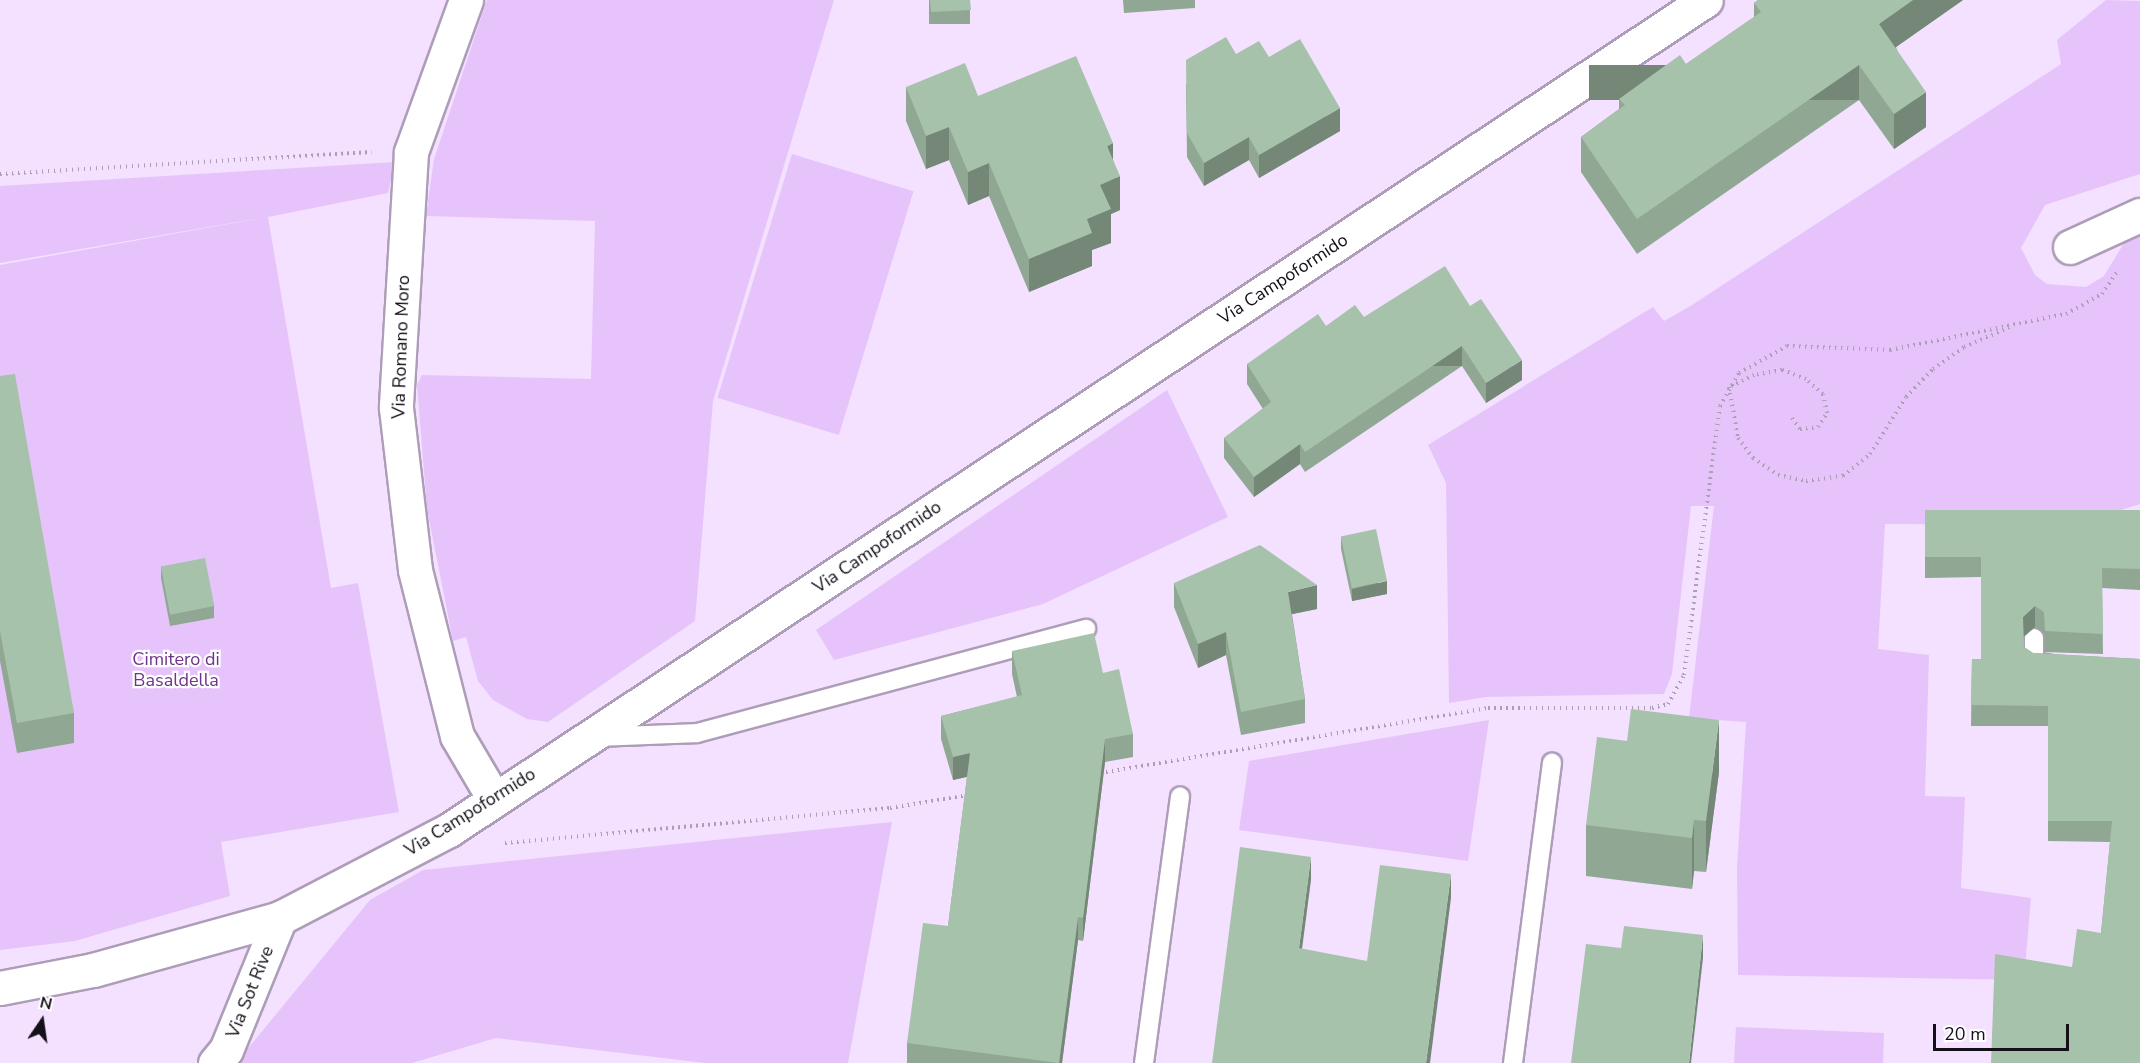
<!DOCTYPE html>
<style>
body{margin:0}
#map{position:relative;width:2140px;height:1063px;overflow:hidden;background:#f3e1ff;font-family:"Nunito Sans",sans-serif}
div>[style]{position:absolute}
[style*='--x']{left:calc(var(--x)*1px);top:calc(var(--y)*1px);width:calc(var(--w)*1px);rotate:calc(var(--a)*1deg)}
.green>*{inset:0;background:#e6c4fb;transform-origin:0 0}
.path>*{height:4px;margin-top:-2px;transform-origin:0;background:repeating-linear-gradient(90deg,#ac9eb5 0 1.5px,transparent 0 6px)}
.roads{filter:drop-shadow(2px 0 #ae9db8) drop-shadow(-2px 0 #ae9db8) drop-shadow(0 2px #ae9db8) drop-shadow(0 -2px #ae9db8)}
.lane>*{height:18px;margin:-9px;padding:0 9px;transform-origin:9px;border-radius:9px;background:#fff}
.street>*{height:33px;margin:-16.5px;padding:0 16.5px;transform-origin:16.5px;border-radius:16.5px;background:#fff}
.secondary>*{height:33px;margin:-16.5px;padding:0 16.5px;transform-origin:16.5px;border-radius:16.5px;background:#fff}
.wall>*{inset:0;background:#90a793;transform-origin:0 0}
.shaded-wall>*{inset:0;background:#758878;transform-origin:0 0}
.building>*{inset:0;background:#a7c2ab;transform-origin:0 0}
span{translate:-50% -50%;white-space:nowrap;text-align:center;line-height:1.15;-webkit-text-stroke:4.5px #fff;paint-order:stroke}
.street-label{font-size:18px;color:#150f19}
.park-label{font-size:18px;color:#6d348a}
.north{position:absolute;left:12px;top:991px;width:60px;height:60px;-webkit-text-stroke:4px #fff;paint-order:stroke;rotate:13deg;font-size:16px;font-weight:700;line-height:24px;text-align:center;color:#150f19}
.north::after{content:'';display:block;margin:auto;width:21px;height:27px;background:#150f19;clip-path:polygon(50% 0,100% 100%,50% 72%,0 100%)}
.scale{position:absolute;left:1933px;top:1024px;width:136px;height:27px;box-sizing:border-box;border:3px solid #150f19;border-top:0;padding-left:8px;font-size:18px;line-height:21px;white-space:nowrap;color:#150f19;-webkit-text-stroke:4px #fff;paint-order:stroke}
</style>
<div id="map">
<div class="green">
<div style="clip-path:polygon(487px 0,834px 0,713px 401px,695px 621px,548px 722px,527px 719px,493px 700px,478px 681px,466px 637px,453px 641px,427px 509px,417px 385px,422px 375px,591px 379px,595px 221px,426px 216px,434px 159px)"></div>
<div style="clip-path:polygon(2106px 0,2140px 1px,2140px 174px,2045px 205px,2021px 248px,2035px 275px,2047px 284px,2086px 287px,2104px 276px,2124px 243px,2140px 230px,2140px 504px,2073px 525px,1885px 524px,1878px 649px,1929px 655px,1925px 796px,1965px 797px,1961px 888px,2031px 898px,2024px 980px,1738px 975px,1737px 867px,1746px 722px,1689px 718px,1714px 506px,1691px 506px,1672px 674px,1664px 694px,1486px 697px,1449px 703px,1446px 483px,1428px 445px,1653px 307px,1664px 321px,1692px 305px,2061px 64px,2057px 40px)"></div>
<div style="left:792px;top:154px;width:127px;height:255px;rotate:17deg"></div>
<div style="clip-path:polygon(395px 162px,388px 193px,268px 217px,331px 588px,358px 583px,399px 812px,221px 842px,230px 896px,75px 941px,0 950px,0 265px,261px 218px,0 263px,0 186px)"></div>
<div style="clip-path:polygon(1167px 390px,1228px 517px,1043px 604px,834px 660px,816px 630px)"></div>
<div style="clip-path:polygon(1489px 720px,1468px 861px,1239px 830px,1249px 761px)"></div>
<div style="clip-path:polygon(892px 822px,848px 1063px,705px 1063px,496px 1038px,412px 1063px,236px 1063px,370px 900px,423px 870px)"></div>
<div style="clip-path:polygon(1736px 1027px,1884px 1033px,1883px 1063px,1734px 1063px)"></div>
</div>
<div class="path">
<div style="--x:0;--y:174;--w:372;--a:-3.4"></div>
<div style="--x:1792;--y:418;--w:14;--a:54"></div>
<div style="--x:1800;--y:429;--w:18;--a:-6"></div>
<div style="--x:1818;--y:427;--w:17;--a:-57"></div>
<div style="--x:1827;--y:413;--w:19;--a:-102"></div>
<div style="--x:1823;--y:394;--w:23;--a:-139"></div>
<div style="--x:1806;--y:379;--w:26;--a:-159"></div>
<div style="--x:1782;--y:370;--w:28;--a:170"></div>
<div style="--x:1754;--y:375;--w:28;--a:154"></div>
<div style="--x:1729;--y:387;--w:52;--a:80"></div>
<div style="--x:1738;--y:438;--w:25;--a:53"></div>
<div style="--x:1753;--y:458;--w:30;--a:34"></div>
<div style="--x:1778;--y:475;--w:29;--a:12"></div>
<div style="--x:1806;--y:481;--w:37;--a:-8"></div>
<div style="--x:1843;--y:476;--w:35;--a:-39"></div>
<div style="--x:1870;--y:454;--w:67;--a:-57.7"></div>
<div style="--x:1906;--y:397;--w:39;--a:-46"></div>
<div style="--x:1933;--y:369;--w:38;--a:-35"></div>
<div style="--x:1964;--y:347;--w:50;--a:-23.5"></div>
<div style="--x:1100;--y:773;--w:393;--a:-9.5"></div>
<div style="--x:1488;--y:708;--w:164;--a:0"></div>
<div style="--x:1652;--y:708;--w:16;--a:-14"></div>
<div style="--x:1668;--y:704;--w:33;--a:-61"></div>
<div style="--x:1684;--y:675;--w:271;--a:-82.4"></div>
<div style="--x:1720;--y:406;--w:38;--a:-60"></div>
<div style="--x:1739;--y:373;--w:55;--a:-29.4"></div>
<div style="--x:1787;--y:346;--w:103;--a:2.2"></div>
<div style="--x:1890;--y:350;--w:180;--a:-11.6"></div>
<div style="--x:2066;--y:314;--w:41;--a:-29.1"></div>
<div style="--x:2102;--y:294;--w:27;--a:-56"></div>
<div style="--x:505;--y:843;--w:387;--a:-5.2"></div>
<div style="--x:890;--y:808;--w:79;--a:-9.5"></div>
</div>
<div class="roads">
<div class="lane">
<div style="--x:2034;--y:638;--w:25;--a:90"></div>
<div style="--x:2034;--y:663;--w:14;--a:4"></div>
<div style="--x:599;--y:737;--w:98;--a:-2.3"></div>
<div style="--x:697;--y:733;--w:403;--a:-15"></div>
<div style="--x:1144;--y:1063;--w:269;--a:-82.3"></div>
<div style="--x:1513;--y:1063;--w:303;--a:-82.6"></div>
</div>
<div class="street">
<div style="--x:466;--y:0;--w:162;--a:109.9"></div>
<div style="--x:411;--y:152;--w:256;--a:93.4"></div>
<div style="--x:396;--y:408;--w:163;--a:83.3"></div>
<div style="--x:415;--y:570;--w:171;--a:75.8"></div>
<div style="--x:457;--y:736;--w:71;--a:59.5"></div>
<div style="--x:2070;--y:247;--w:77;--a:-24.6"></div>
<div style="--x:215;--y:1063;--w:17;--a:-50"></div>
<div style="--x:226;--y:1050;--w:143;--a:-67.8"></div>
</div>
<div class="secondary">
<div style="--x:0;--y:988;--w:95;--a:-11"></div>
<div style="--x:93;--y:970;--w:194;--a:-15.5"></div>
<div style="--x:280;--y:918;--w:191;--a:-27.5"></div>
<div style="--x:449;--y:830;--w:1506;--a:-33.44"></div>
</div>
</div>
<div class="wall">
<div style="left:929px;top:0;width:41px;height:24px"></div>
<div style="clip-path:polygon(1123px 0,1195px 0,1195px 8px,1124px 13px)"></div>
<div style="clip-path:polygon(1758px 0,1963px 0,1896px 47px,1926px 127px,1894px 149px,1859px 100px,1637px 254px,1581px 172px,1581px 137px,1619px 109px,1619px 99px,1686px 64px,1754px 17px,1754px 3px)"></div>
<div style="clip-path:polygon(1236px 54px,1269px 57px,1340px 131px,1259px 178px,1249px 160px,1204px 186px,1187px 157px,1186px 84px)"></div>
<div style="clip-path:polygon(906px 87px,978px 96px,1113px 159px,1120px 210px,1111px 214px,1111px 243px,1092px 250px,1092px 266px,1029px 292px,989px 196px,968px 205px,949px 160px,926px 169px,906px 121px)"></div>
<div style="clip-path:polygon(1470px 306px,1522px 380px,1486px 403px,1462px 366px,1305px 472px,1300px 464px,1254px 497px,1224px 458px,1224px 438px,1263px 409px,1247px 384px,1247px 364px,1326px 326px,1364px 317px)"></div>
<div style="clip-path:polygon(0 376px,74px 713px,74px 743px,17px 753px,0 661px)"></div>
<div style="clip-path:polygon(1925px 510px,2140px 510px,2140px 590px,2102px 588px,2103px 654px,2045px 652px,2044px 633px,2035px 627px,2024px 637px,2024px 647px,2033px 653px,2140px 659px,2140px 1063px,2072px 967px,2101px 933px,2110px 842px,2048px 841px,2048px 726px,1971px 726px,1972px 659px,1981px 659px,1981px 577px,1925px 578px)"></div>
<div style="clip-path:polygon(1341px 537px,1387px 594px,1352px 601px,1341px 549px)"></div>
<div style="clip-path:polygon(161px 566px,214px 606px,214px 618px,170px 626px,161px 578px)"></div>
<div style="clip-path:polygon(1174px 583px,1317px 609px,1292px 614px,1305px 699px,1305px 723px,1241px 735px,1226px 655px,1198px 668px,1174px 607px)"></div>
<div style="clip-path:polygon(1012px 651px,1103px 673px,1133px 734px,1133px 757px,1105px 762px,1083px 941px,1078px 940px,1062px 1063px,907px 1063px,907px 1043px,948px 926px,967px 777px,953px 780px,941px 739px,941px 716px,1017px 697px,1012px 674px)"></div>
<div style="clip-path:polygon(1719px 772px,1706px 872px,1694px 871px,1692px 889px,1586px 876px,1586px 825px)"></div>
</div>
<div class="shaded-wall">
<div style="clip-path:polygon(1913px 0,1963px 0,1879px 59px,1879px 24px)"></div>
<div style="left:1859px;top:65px;width:35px;height:270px;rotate:90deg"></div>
<div style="clip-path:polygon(1926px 92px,1926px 127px,1894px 149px,1894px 114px)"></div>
<div style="clip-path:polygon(1340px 108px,1340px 131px,1259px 178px,1259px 155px)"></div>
<div style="clip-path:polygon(949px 127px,949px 160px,926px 169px,926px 136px)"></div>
<div style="clip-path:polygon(1249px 137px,1249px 160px,1204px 186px,1204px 163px)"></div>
<div style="clip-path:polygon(1113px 143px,1113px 176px,1107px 146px)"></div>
<div style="clip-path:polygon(989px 163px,989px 196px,968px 205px,968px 172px)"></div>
<div style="clip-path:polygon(1120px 176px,1120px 210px,1111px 214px,1111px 243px,1092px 250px,1092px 266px,1029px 292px,1029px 259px,1087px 219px,1100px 185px)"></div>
<div style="left:1462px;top:346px;width:20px;height:189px;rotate:90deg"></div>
<div style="clip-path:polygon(1522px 360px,1522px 380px,1486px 403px,1486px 383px)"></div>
<div style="clip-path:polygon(1300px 444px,1300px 464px,1254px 497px,1254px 477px)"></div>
<div style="clip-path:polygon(1387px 581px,1387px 594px,1352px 601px,1352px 589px)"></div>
<div style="clip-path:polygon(1317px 585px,1317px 609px,1288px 615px,1288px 592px)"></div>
<div style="clip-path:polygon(2035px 606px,2035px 627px,2023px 637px,2023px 617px)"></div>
<div style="clip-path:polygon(1226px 632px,1226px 655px,1198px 668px,1198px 644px)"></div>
<div style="clip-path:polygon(1719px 720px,1719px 772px,1706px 872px,1706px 821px)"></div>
<div style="clip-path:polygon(1105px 739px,1105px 762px,1083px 941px,1083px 918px)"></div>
<div style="clip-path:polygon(970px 753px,970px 776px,953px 780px,953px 757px)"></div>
<div style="clip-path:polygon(1694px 820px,1694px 871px,1692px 889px,1692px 838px)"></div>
<div style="clip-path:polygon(1311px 857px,1311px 880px,1299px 972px,1299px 948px)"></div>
<div style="clip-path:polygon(1451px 874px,1451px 898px,1430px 1063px,1426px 1063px)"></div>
<div style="clip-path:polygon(1078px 917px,1078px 940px,1062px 1063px,1059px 1063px)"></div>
<div style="clip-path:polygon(1703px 935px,1703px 958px,1691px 1063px,1689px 1063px)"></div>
</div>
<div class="building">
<div style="clip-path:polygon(930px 0,970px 0,971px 10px,931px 12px)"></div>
<div style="clip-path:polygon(1758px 0,1913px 0,1879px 24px,1926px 92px,1894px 114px,1859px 65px,1637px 219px,1581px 137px,1625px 105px,1619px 99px,1680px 55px,1686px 64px,1761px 12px,1754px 3px)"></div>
<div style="clip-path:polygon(1226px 37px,1236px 54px,1259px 41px,1269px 57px,1300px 39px,1340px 108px,1259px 155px,1249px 137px,1204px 163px,1187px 133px,1186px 60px)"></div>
<div style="clip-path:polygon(1076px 56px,1113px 143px,1107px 146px,1120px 176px,1100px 185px,1111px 209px,1087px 219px,1092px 233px,1029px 259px,989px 163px,968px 172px,949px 127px,926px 136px,906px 87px,965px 63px,978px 96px)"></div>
<div style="clip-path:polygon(1445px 266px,1470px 306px,1481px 299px,1522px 360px,1486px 383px,1462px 346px,1305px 452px,1300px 444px,1254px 477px,1224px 438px,1271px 402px,1247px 364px,1318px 314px,1326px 326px,1355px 305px,1364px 317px)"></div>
<div style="clip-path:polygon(15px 374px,74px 713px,17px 723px,0 631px,0 376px)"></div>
<div style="clip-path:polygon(1925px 510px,2140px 510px,2140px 569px,2102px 568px,2103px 634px,2045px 631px,2044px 612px,2035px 606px,2023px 617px,2024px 647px,2033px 653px,2140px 659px,2140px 1063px,1991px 1063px,1995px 954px,2072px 967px,2077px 929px,2101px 933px,2112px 821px,2048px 821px,2048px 706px,1971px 705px,1972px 659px,1981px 659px,1981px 557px,1925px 557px)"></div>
<div style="left:1376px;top:529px;width:53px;height:36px;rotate:78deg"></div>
<div style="clip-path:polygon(1260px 545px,1317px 585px,1288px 592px,1305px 699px,1241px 712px,1226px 632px,1198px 644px,1174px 583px)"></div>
<div style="left:205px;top:558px;width:49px;height:45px;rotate:79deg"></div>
<div style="clip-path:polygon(1094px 633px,1103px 673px,1119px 669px,1133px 734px,1105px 739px,1083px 918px,1078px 917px,1059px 1063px,907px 1043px,923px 923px,948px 926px,970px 753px,953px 757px,941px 716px,1022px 695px,1012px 651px)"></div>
<div style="clip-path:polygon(1631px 709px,1719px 720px,1706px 821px,1694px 820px,1692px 838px,1586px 825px,1597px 737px,1627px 741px)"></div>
<div style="clip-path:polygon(1240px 847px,1311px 857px,1299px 948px,1367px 961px,1380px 865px,1451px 874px,1426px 1063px,1212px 1063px)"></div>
<div style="clip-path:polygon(1624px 926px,1703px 935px,1689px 1063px,1571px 1063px,1586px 944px,1621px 948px)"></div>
</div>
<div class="street-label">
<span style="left:1283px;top:279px;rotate:-33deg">Via Campoformido</span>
<span style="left:401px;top:347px;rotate:-88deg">Via Romano Moro</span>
<span style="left:877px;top:547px;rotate:-34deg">Via Campoformido</span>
<span style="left:470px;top:812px;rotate:-32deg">Via Campoformido</span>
<span style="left:250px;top:992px;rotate:-68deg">Via Sot Rive</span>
</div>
<div class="park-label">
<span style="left:176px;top:670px">Cimitero di<br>Basaldella</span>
</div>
<div class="north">N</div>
<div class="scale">20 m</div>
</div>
